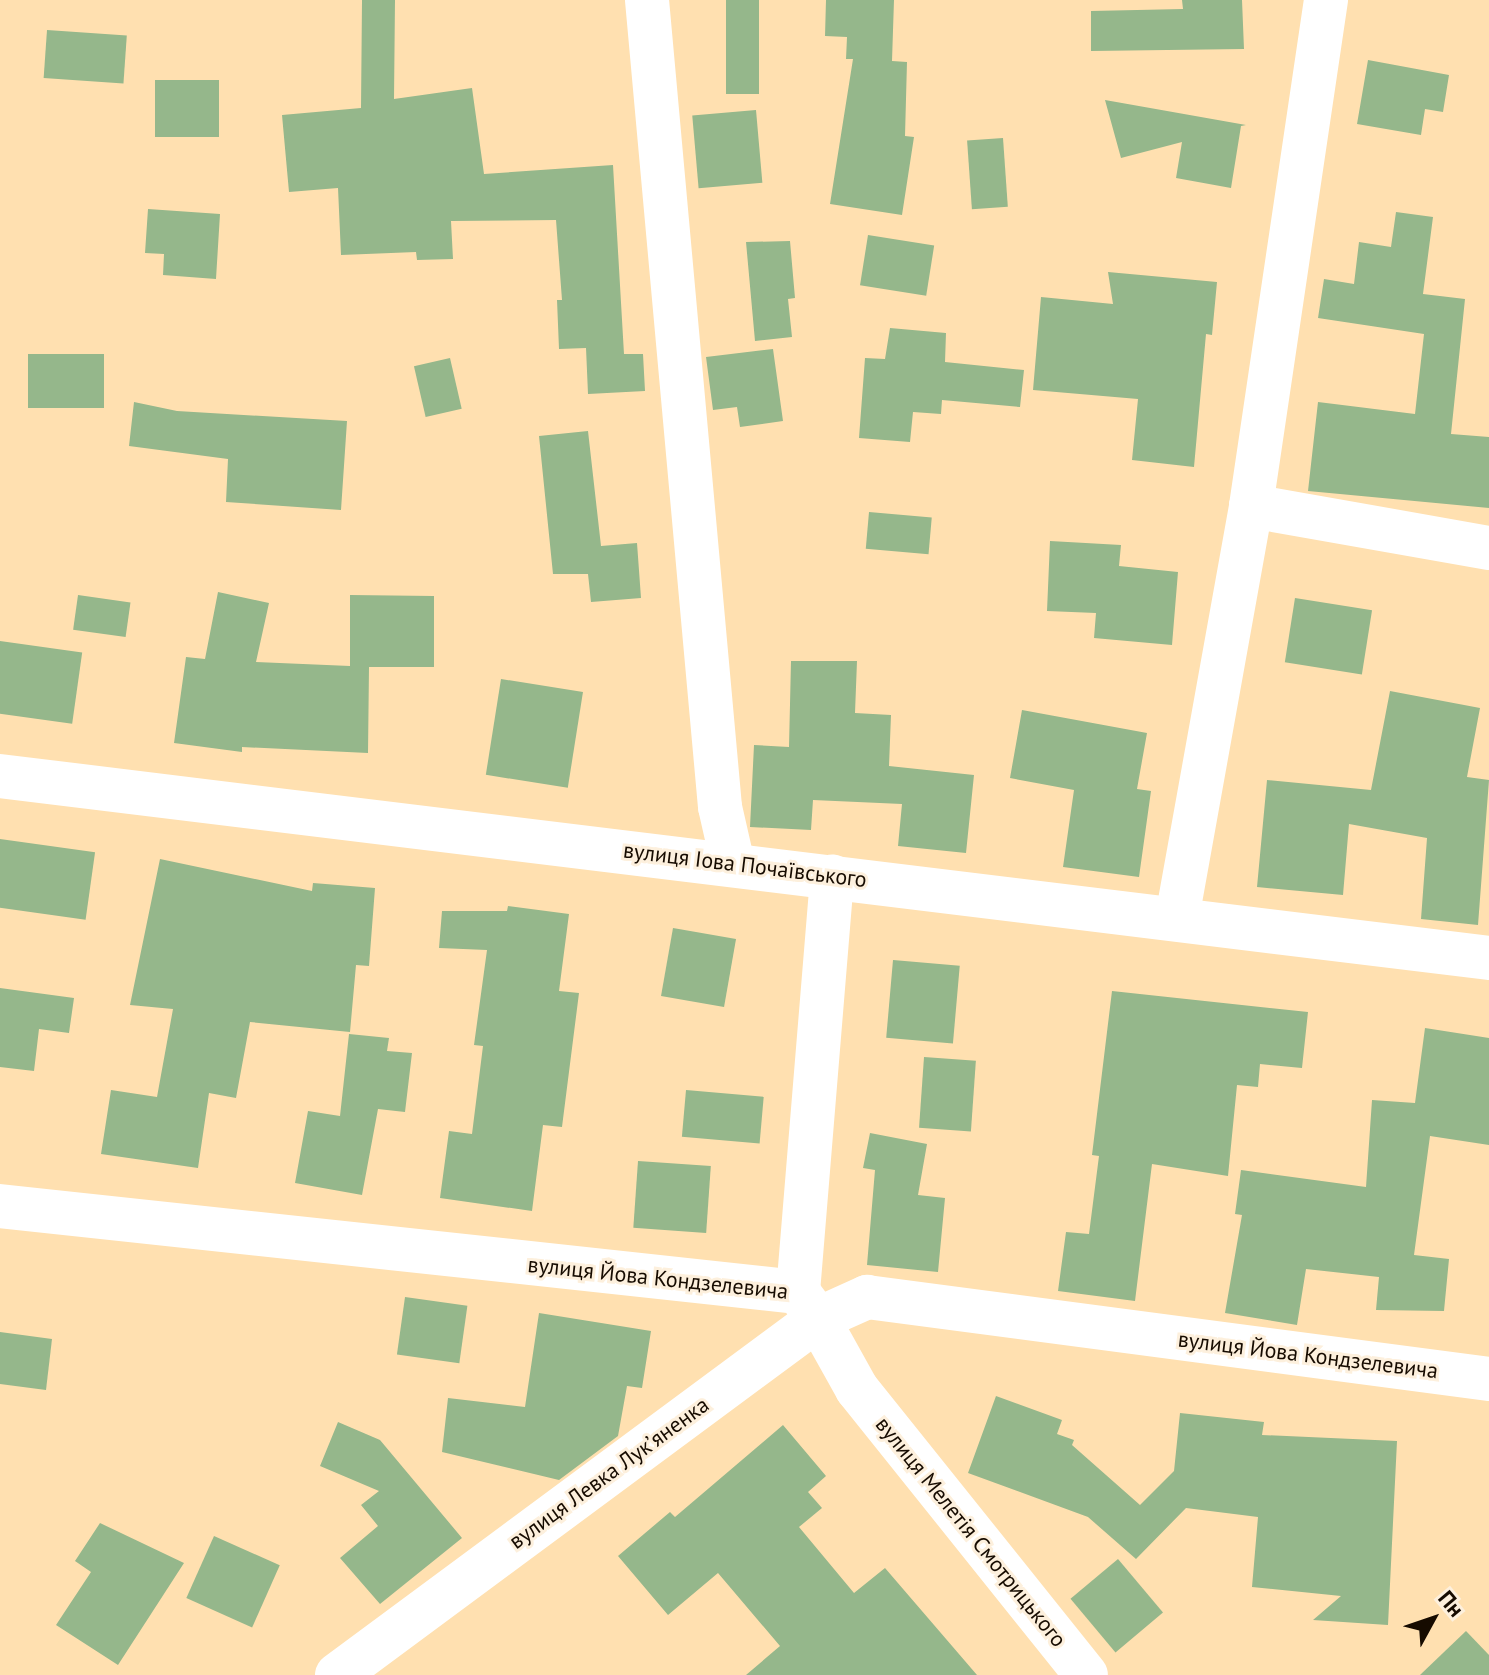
<!DOCTYPE html>
<meta charset="utf-8">
<style>
body{margin:0}
#map{position:relative;width:1489px;height:1675px;overflow:hidden;background:#ffe0b0;font-family:"PT Sans",sans-serif}
div>[style]{position:absolute}
[style*='--x']{left:calc(var(--x)*1px);top:calc(var(--y)*1px);width:calc(var(--w)*1px);rotate:calc(var(--a)*1deg)}
.building>*{inset:0;background:#95b78b;transform-origin:0 0}
.street>*{height:44px;margin:-22px;padding:0 22px;transform-origin:22px;border-radius:22px;background:#fff}
span{translate:-50% -50%;white-space:nowrap;text-align:center;line-height:1.15;-webkit-text-stroke:6px #fdf0dd;paint-order:stroke}
.street-label{font-size:22px;color:#160b00}
.north{position:absolute;left:1393px;top:1579px;width:80px;height:80px;-webkit-text-stroke:6px #fdf0dd;paint-order:stroke;rotate:50deg;font-size:22px;font-weight:700;line-height:32px;text-align:center;color:#160b00}
.north::after{content:'';display:block;margin:auto;width:28px;height:36px;background:#160b00;clip-path:polygon(50% 0,100% 100%,50% 72%,0 100%)}
</style>
<div id="map">
<div class="building">
<div style="clip-path:polygon(362px 0,395px 0,394px 99px,472px 88px,484px 174px,613px 165px,624px 354px,643px 354px,645px 391px,588px 394px,586px 348px,559px 349px,557px 300px,562px 300px,556px 220px,451px 221px,453px 259px,417px 260px,416px 252px,341px 255px,338px 188px,289px 192px,282px 115px,361px 108px)"></div>
<div style="left:726px;top:0;width:33px;height:94px"></div>
<div style="clip-path:polygon(826px 0,894px 0,892px 61px,907px 62px,905px 136px,914px 137px,902px 215px,830px 204px,853px 59px,846px 59px,847px 37px,825px 36px)"></div>
<div style="clip-path:polygon(1182px 0,1242px 0,1244px 49px,1091px 51px,1091px 11px,1183px 9px)"></div>
<div style="left:47px;top:30px;width:80px;height:48px;rotate:4deg"></div>
<div style="clip-path:polygon(1368px 60px,1449px 75px,1443px 112px,1425px 109px,1421px 135px,1357px 124px)"></div>
<div style="left:219px;top:80px;width:57px;height:64px;rotate:90deg"></div>
<div style="clip-path:polygon(1105px 100px,1246px 125px,1241px 126px,1231px 188px,1176px 178px,1182px 142px,1121px 158px)"></div>
<div style="left:756px;top:110px;width:73px;height:64px;rotate:85deg"></div>
<div style="left:1003px;top:138px;width:69px;height:36px;rotate:86deg"></div>
<div style="clip-path:polygon(148px 209px,220px 214px,216px 279px,163px 275px,164px 254px,145px 253px)"></div>
<div style="clip-path:polygon(1396px 212px,1433px 217px,1423px 294px,1465px 299px,1451px 434px,1489px 437px,1489px 508px,1308px 491px,1318px 402px,1415px 414px,1424px 334px,1318px 318px,1324px 279px,1354px 284px,1359px 242px,1391px 247px)"></div>
<div style="left:868px;top:235px;width:67px;height:51px;rotate:9deg"></div>
<div style="clip-path:polygon(790px 241px,795px 298px,788px 299px,792px 337px,755px 341px,746px 242px)"></div>
<div style="clip-path:polygon(1108px 272px,1217px 282px,1212px 335px,1206px 334px,1194px 467px,1132px 460px,1138px 399px,1033px 390px,1041px 297px,1113px 304px)"></div>
<div style="clip-path:polygon(890px 328px,946px 333px,945px 362px,1024px 370px,1020px 407px,942px 400px,941px 414px,913px 412px,910px 442px,859px 438px,865px 358px,885px 359px)"></div>
<div style="clip-path:polygon(773px 349px,783px 421px,740px 427px,737px 407px,713px 410px,706px 357px)"></div>
<div style="left:28px;top:354px;width:76px;height:54px"></div>
<div style="left:450px;top:358px;width:52px;height:37px;rotate:77deg"></div>
<div style="clip-path:polygon(134px 402px,177px 411px,347px 421px,341px 510px,226px 502px,228px 459px,129px 446px)"></div>
<div style="clip-path:polygon(588px 431px,601px 546px,637px 543px,641px 598px,591px 602px,588px 574px,553px 574px,539px 436px)"></div>
<div style="left:869px;top:512px;width:63px;height:37px;rotate:5deg"></div>
<div style="clip-path:polygon(1050px 541px,1121px 545px,1119px 566px,1178px 572px,1172px 645px,1094px 638px,1096px 613px,1047px 611px)"></div>
<div style="clip-path:polygon(218px 592px,269px 603px,256px 662px,350px 666px,350px 595px,434px 596px,434px 667px,369px 667px,368px 753px,242px 747px,242px 752px,174px 743px,186px 657px,205px 659px)"></div>
<div style="left:78px;top:595px;width:53px;height:35px;rotate:8deg"></div>
<div style="left:1295px;top:598px;width:78px;height:65px;rotate:9deg"></div>
<div style="left:0;top:641px;width:83px;height:72px;rotate:8deg"></div>
<div style="clip-path:polygon(791px 661px,857px 661px,855px 713px,891px 715px,889px 766px,974px 775px,966px 853px,898px 846px,902px 804px,813px 800px,811px 830px,750px 827px,754px 745px,789px 747px)"></div>
<div style="left:501px;top:679px;width:83px;height:97px;rotate:9deg"></div>
<div style="clip-path:polygon(1390px 691px,1480px 708px,1467px 777px,1489px 780px,1478px 925px,1421px 919px,1427px 838px,1349px 824px,1343px 895px,1257px 887px,1267px 780px,1371px 790px)"></div>
<div style="clip-path:polygon(1022px 710px,1147px 733px,1137px 789px,1151px 791px,1139px 877px,1063px 867px,1074px 790px,1010px 778px)"></div>
<div style="left:0;top:839px;width:96px;height:68px;rotate:8deg"></div>
<div style="clip-path:polygon(160px 859px,312px 891px,313px 883px,375px 888px,369px 966px,356px 965px,350px 1032px,250px 1022px,236px 1098px,209px 1093px,198px 1168px,101px 1154px,111px 1090px,157px 1097px,173px 1009px,130px 1005px)"></div>
<div style="clip-path:polygon(508px 906px,569px 914px,559px 991px,579px 993px,562px 1127px,543px 1125px,532px 1211px,440px 1198px,449px 1131px,472px 1134px,483px 1046px,474px 1045px,487px 950px,439px 948px,442px 911px,507px 911px)"></div>
<div style="left:673px;top:928px;width:64px;height:69px;rotate:10deg"></div>
<div style="left:893px;top:960px;width:67px;height:78px;rotate:5deg"></div>
<div style="clip-path:polygon(0 988px,74px 998px,69px 1033px,39px 1029px,34px 1071px,0 1067px)"></div>
<div style="clip-path:polygon(1112px 991px,1308px 1012px,1302px 1068px,1260px 1064px,1258px 1087px,1237px 1085px,1228px 1176px,1152px 1164px,1135px 1301px,1058px 1291px,1066px 1232px,1089px 1234px,1099px 1156px,1092px 1155px)"></div>
<div style="clip-path:polygon(1425px 1028px,1489px 1038px,1489px 1145px,1430px 1136px,1414px 1255px,1449px 1259px,1444px 1311px,1376px 1310px,1379px 1277px,1306px 1269px,1297px 1325px,1225px 1313px,1242px 1215px,1235px 1214px,1241px 1170px,1366px 1187px,1372px 1100px,1415px 1103px)"></div>
<div style="clip-path:polygon(349px 1034px,389px 1038px,387px 1051px,412px 1053px,405px 1112px,378px 1109px,362px 1195px,295px 1183px,308px 1111px,340px 1116px)"></div>
<div style="left:924px;top:1057px;width:52px;height:71px;rotate:4deg"></div>
<div style="left:686px;top:1090px;width:78px;height:47px;rotate:5deg"></div>
<div style="clip-path:polygon(870px 1133px,927px 1144px,918px 1195px,945px 1198px,938px 1272px,867px 1265px,875px 1170px,863px 1168px)"></div>
<div style="left:638px;top:1161px;width:73px;height:67px;rotate:4deg"></div>
<div style="left:405px;top:1297px;width:63px;height:58px;rotate:8deg"></div>
<div style="clip-path:polygon(539px 1313px,651px 1331px,642px 1388px,627px 1386px,618px 1436px,559px 1480px,442px 1452px,448px 1398px,525px 1407px)"></div>
<div style="clip-path:polygon(0 1332px,52px 1339px,46px 1390px,0 1384px)"></div>
<div style="clip-path:polygon(996px 1396px,1062px 1420px,1057px 1434px,1074px 1440px,1072px 1445px,1140px 1505px,1174px 1471px,1180px 1413px,1264px 1422px,1262px 1435px,1397px 1441px,1388px 1625px,1313px 1620px,1341px 1596px,1252px 1587px,1258px 1517px,1186px 1508px,1136px 1559px,1088px 1517px,968px 1473px)"></div>
<div style="clip-path:polygon(338px 1422px,380px 1440px,462px 1538px,380px 1604px,340px 1558px,378px 1526px,361px 1505px,379px 1491px,320px 1466px)"></div>
<div style="clip-path:polygon(783px 1425px,826px 1476px,808px 1492px,822px 1508px,799px 1527px,854px 1593px,885px 1568px,977px 1675px,746px 1675px,780px 1646px,718px 1573px,668px 1615px,618px 1556px,670px 1512px,675px 1517px)"></div>
<div style="clip-path:polygon(100px 1523px,184px 1563px,118px 1665px,56px 1625px,91px 1572px,75px 1561px)"></div>
<div style="left:214px;top:1536px;width:72px;height:68px;rotate:24deg"></div>
<div style="left:1118px;top:1559px;width:70px;height:62px;rotate:50deg"></div>
<div style="clip-path:polygon(1466px 1631px,1489px 1655px,1489px 1675px,1420px 1675px)"></div>
</div>
<div class="street">
<div style="--x:647;--y:0;--w:810;--a:84.83"></div>
<div style="--x:720;--y:807;--w:58;--a:77.2"></div>
<div style="--x:1251;--y:506;--w:242;--a:10"></div>
<div style="--x:0;--y:776;--w:1500;--a:6.97"></div>
<div style="--x:1177;--y:918;--w:419;--a:-79.8"></div>
<div style="--x:1251;--y:506;--w:512;--a:-81.57"></div>
<div style="--x:0;--y:1206;--w:803;--a:6.15"></div>
<div style="--x:798;--y:1292;--w:34;--a:53"></div>
<div style="--x:818;--y:1319;--w:54;--a:-24.2"></div>
<div style="--x:867;--y:1297;--w:627;--a:7.51"></div>
<div style="--x:798;--y:1292;--w:417;--a:-85.3"></div>
<div style="--x:337;--y:1675;--w:598;--a:-36.51"></div>
<div style="--x:818;--y:1319;--w:80;--a:60.9"></div>
<div style="--x:857;--y:1389;--w:366;--a:51.3"></div>
</div>
<div class="street-label">
<span style="left:745px;top:865px;rotate:7deg">вулиця Іова Почаївського</span>
<span style="left:658px;top:1278px;rotate:6deg">вулиця Йова Кондзелевича</span>
<span style="left:1308px;top:1355px;rotate:7deg">вулиця Йова Кондзелевича</span>
<span style="left:609px;top:1473px;rotate:-36deg">вулиця Левка Лукʼяненка</span>
<span style="left:971px;top:1532px;rotate:51deg">вулиця Мелетія Смотрицького</span>
</div>
<div class="north">Пн</div>
</div>
